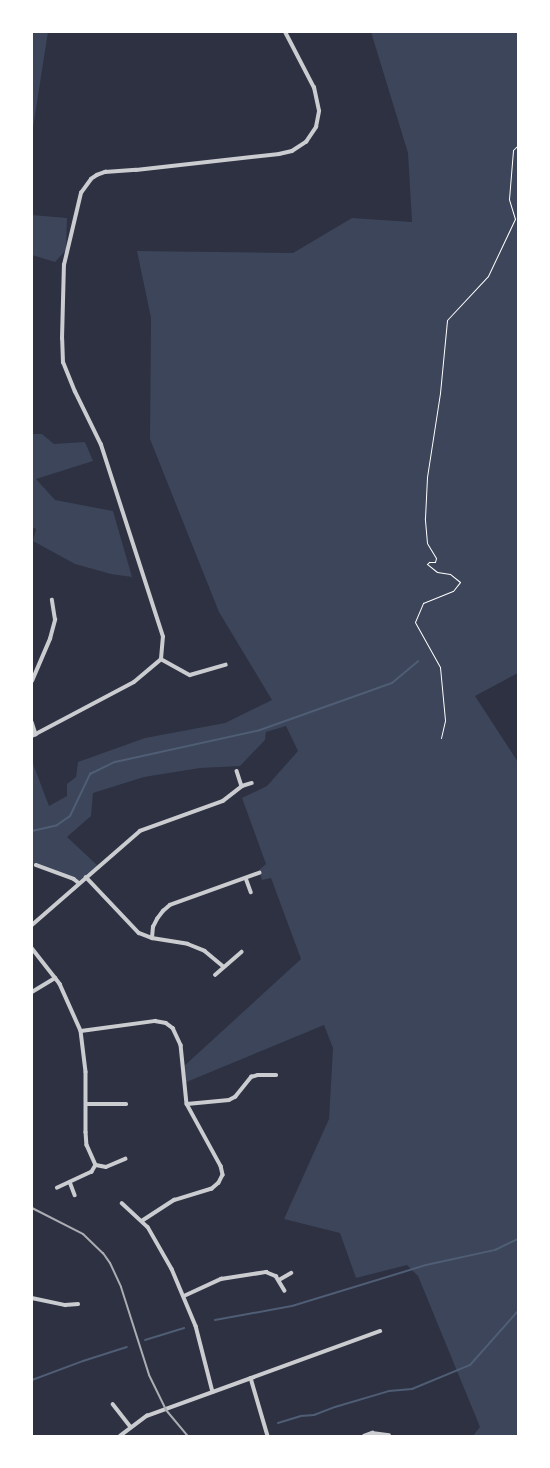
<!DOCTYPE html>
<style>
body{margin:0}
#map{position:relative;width:550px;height:1468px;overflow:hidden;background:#2d3142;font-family:Commissioner,sans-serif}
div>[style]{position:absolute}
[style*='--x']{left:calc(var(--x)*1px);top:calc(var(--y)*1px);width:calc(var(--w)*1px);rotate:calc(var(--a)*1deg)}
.green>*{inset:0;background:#3c4559}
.stream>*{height:2px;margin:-1px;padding:0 1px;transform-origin:1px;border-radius:1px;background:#4f5d75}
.path>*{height:1px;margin:-0.5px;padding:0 0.5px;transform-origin:0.5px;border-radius:0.5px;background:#fff}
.minor>*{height:3.5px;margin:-1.75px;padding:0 1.75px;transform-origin:1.75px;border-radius:1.75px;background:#caccd0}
.rail>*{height:2px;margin:-1px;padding:0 1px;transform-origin:1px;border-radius:1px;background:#abadb3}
span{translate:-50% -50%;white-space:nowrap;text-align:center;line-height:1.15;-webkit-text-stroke:3px #fff;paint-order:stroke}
.frame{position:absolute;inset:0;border:33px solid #fff;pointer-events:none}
</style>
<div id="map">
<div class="green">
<div style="clip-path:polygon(32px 32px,48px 32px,32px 134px)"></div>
<div style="clip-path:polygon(371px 32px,518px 32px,518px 673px,475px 696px,518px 762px,518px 1436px,473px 1436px,480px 1427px,418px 1276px,407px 1265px,356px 1278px,340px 1233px,284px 1219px,329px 1119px,333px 1048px,324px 1025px,184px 1083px,183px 1067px,301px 959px,271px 878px,262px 880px,259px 870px,266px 864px,242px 798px,267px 786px,298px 751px,286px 726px,266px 732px,265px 740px,240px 766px,200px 768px,144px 777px,93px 793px,91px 816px,67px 837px,98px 866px,79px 883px,74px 879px,32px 864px,32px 761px,49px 806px,67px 796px,67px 784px,76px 777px,78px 762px,145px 738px,225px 723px,272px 700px,219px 612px,150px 439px,151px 318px,137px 251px,293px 253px,352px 218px,412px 222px,408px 153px)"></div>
<div style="clip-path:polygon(32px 215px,67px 218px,66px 250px,55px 262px,32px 255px)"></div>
<div style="clip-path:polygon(32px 434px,42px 434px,54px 444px,85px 442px,93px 461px,36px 479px,55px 500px,113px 511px,132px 577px,111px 574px,75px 564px,33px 541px,36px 529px,32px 527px)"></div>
</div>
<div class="stream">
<div style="--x:32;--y:831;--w:26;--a:-13"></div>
<div style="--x:57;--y:825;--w:16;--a:-35"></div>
<div style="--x:70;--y:816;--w:47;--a:-64.5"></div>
<div style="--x:90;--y:774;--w:28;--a:-26"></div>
<div style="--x:115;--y:762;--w:148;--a:-12.4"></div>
<div style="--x:260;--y:730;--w:140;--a:-19.6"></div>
<div style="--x:392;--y:683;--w:34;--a:-40"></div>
<div style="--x:215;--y:1320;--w:78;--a:-10.3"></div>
<div style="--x:292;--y:1306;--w:140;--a:-17"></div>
<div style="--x:426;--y:1265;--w:71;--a:-12.3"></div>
<div style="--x:495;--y:1250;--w:25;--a:-26"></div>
<div style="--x:145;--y:1340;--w:41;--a:-17.1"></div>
<div style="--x:32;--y:1380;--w:54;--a:-20.4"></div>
<div style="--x:83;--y:1361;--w:46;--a:-17.7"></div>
<div style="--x:278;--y:1423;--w:24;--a:-17"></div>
<div style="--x:301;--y:1416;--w:13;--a:-4"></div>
<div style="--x:314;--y:1415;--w:22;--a:-21"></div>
<div style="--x:335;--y:1407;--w:56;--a:-16.5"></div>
<div style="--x:389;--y:1391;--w:23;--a:-5"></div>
<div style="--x:412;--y:1389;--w:63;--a:-22.5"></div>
<div style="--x:470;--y:1365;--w:72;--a:-48.4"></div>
</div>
<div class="path">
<div style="--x:441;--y:738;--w:18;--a:-77"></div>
<div style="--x:445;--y:720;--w:53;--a:-95.4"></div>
<div style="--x:440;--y:667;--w:51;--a:-119.1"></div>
<div style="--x:415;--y:622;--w:21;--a:-67"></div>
<div style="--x:423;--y:603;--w:32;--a:-22"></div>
<div style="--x:453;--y:591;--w:11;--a:-52"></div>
<div style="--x:460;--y:582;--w:13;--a:-141"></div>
<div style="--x:450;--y:574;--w:13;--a:-171"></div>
<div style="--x:437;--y:572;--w:13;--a:-141"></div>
<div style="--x:427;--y:564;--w:3;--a:-45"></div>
<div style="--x:429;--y:562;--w:6;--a:0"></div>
<div style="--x:435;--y:562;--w:4;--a:-76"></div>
<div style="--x:436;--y:558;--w:17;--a:-121"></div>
<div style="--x:427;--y:543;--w:25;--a:-95"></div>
<div style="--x:425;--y:518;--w:41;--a:-87.2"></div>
<div style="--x:427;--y:477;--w:85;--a:-81.2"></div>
<div style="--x:440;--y:393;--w:73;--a:-84.5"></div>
<div style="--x:447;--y:320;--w:60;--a:-47"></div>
<div style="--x:488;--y:276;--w:63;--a:-64.7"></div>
<div style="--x:515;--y:219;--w:21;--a:-107"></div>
<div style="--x:509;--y:199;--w:49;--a:-85.3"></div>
<div style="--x:513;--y:150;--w:7;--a:-45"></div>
</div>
<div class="minor">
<div style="--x:161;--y:659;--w:22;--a:-85"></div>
<div style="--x:163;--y:637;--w:202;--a:-107.9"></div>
<div style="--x:101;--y:445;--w:59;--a:-116.1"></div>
<div style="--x:75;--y:392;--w:31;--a:-112"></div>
<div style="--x:63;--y:363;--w:24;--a:-92"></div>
<div style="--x:62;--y:339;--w:74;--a:-88.5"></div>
<div style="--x:64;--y:265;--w:74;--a:-76.7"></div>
<div style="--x:81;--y:193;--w:17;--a:-54"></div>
<div style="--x:91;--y:179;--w:7;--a:-34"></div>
<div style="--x:97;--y:175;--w:9;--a:-21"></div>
<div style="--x:105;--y:172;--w:31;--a:-4"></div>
<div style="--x:136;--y:170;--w:144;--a:-6.4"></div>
<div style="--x:279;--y:154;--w:13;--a:-13"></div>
<div style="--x:292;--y:151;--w:17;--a:-33"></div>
<div style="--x:306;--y:142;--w:18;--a:-56"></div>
<div style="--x:316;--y:127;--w:16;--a:-79"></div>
<div style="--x:319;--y:111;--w:24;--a:-102"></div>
<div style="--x:314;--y:88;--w:63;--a:-117.4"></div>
<div style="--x:161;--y:659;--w:33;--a:29"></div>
<div style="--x:190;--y:675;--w:37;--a:-16"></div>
<div style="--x:32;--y:681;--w:46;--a:-66.8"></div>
<div style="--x:50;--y:639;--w:20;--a:-75"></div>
<div style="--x:55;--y:620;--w:20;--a:-99"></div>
<div style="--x:32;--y:722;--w:13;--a:72"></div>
<div style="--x:32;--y:736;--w:115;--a:-27.9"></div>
<div style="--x:134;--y:682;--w:35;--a:-40"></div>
<div style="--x:237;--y:771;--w:16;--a:72"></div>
<div style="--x:36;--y:865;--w:40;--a:20.2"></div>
<div style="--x:74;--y:879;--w:6;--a:39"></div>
<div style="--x:86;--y:877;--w:77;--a:46.6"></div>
<div style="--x:139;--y:933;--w:14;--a:21"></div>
<div style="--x:152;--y:938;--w:36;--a:9"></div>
<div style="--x:188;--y:944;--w:18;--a:22"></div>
<div style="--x:205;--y:951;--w:23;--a:40"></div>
<div style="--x:246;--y:878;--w:15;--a:70"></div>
<div style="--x:32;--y:925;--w:143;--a:-41"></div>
<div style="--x:140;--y:831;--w:88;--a:-19.9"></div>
<div style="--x:223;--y:801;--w:24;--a:-38"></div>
<div style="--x:242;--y:786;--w:10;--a:-17"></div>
<div style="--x:152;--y:938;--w:11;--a:-85"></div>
<div style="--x:153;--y:927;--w:9;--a:-63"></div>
<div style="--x:157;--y:919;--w:10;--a:-53"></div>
<div style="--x:163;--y:911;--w:9;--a:-41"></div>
<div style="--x:170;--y:905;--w:95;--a:-19.8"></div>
<div style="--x:32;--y:948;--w:46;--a:52.1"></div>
<div style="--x:60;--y:984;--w:51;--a:65.9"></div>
<div style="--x:81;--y:1031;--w:41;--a:83"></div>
<div style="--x:86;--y:1072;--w:60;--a:90"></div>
<div style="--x:86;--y:1132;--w:13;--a:86"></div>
<div style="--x:87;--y:1145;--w:22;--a:66"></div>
<div style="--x:96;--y:1165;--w:8;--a:120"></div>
<div style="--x:92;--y:1172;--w:38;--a:155"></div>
<div style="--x:215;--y:975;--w:35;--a:-41"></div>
<div style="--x:32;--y:992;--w:27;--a:-31"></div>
<div style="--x:81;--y:1031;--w:75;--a:-7.7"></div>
<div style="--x:155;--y:1021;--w:11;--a:10"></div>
<div style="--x:166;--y:1023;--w:9;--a:36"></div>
<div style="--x:173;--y:1028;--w:19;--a:65"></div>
<div style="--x:181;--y:1045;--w:59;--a:84.2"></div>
<div style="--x:187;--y:1104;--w:71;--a:61.3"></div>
<div style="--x:221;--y:1166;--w:9;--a:77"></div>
<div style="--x:223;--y:1175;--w:9;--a:117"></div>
<div style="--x:219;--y:1183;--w:9;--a:139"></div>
<div style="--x:212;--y:1189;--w:39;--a:163"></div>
<div style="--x:175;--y:1200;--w:38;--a:147"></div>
<div style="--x:87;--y:1104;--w:39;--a:0"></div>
<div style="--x:187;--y:1104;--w:42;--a:-5.4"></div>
<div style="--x:229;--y:1100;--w:7;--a:-27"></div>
<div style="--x:235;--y:1097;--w:26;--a:-51"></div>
<div style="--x:251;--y:1077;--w:7;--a:-16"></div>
<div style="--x:258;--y:1075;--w:18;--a:0"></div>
<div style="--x:96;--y:1165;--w:10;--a:11"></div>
<div style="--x:106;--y:1167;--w:21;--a:-23"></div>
<div style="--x:70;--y:1182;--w:14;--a:69"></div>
<div style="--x:122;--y:1203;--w:35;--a:43"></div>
<div style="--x:148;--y:1227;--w:48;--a:60.3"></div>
<div style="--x:172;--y:1269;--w:62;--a:67.2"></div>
<div style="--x:196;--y:1326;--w:68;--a:75.6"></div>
<div style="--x:279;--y:1280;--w:14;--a:-30"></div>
<div style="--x:184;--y:1296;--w:41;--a:-24.7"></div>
<div style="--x:221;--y:1279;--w:46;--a:-8.8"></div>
<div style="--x:266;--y:1272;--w:11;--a:22"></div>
<div style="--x:276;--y:1276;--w:17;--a:59"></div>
<div style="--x:32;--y:1298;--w:34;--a:12"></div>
<div style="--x:65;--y:1305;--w:13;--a:-4"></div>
<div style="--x:251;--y:1378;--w:60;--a:73.7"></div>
<div style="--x:113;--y:1404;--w:29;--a:52"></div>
<div style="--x:120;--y:1436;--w:34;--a:-37"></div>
<div style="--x:147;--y:1416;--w:248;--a:-20"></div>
<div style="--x:364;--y:1436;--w:9;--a:-21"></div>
<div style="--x:372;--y:1433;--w:17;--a:7"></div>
</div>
<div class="rail">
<div style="--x:32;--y:1208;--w:57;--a:27"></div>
<div style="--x:83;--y:1234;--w:28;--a:44"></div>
<div style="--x:103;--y:1253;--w:12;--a:55"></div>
<div style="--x:110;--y:1263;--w:26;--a:65"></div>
<div style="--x:121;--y:1287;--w:92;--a:72.3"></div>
<div style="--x:149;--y:1375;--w:39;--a:64"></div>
<div style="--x:166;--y:1410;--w:34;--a:50"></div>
</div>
<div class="frame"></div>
</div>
